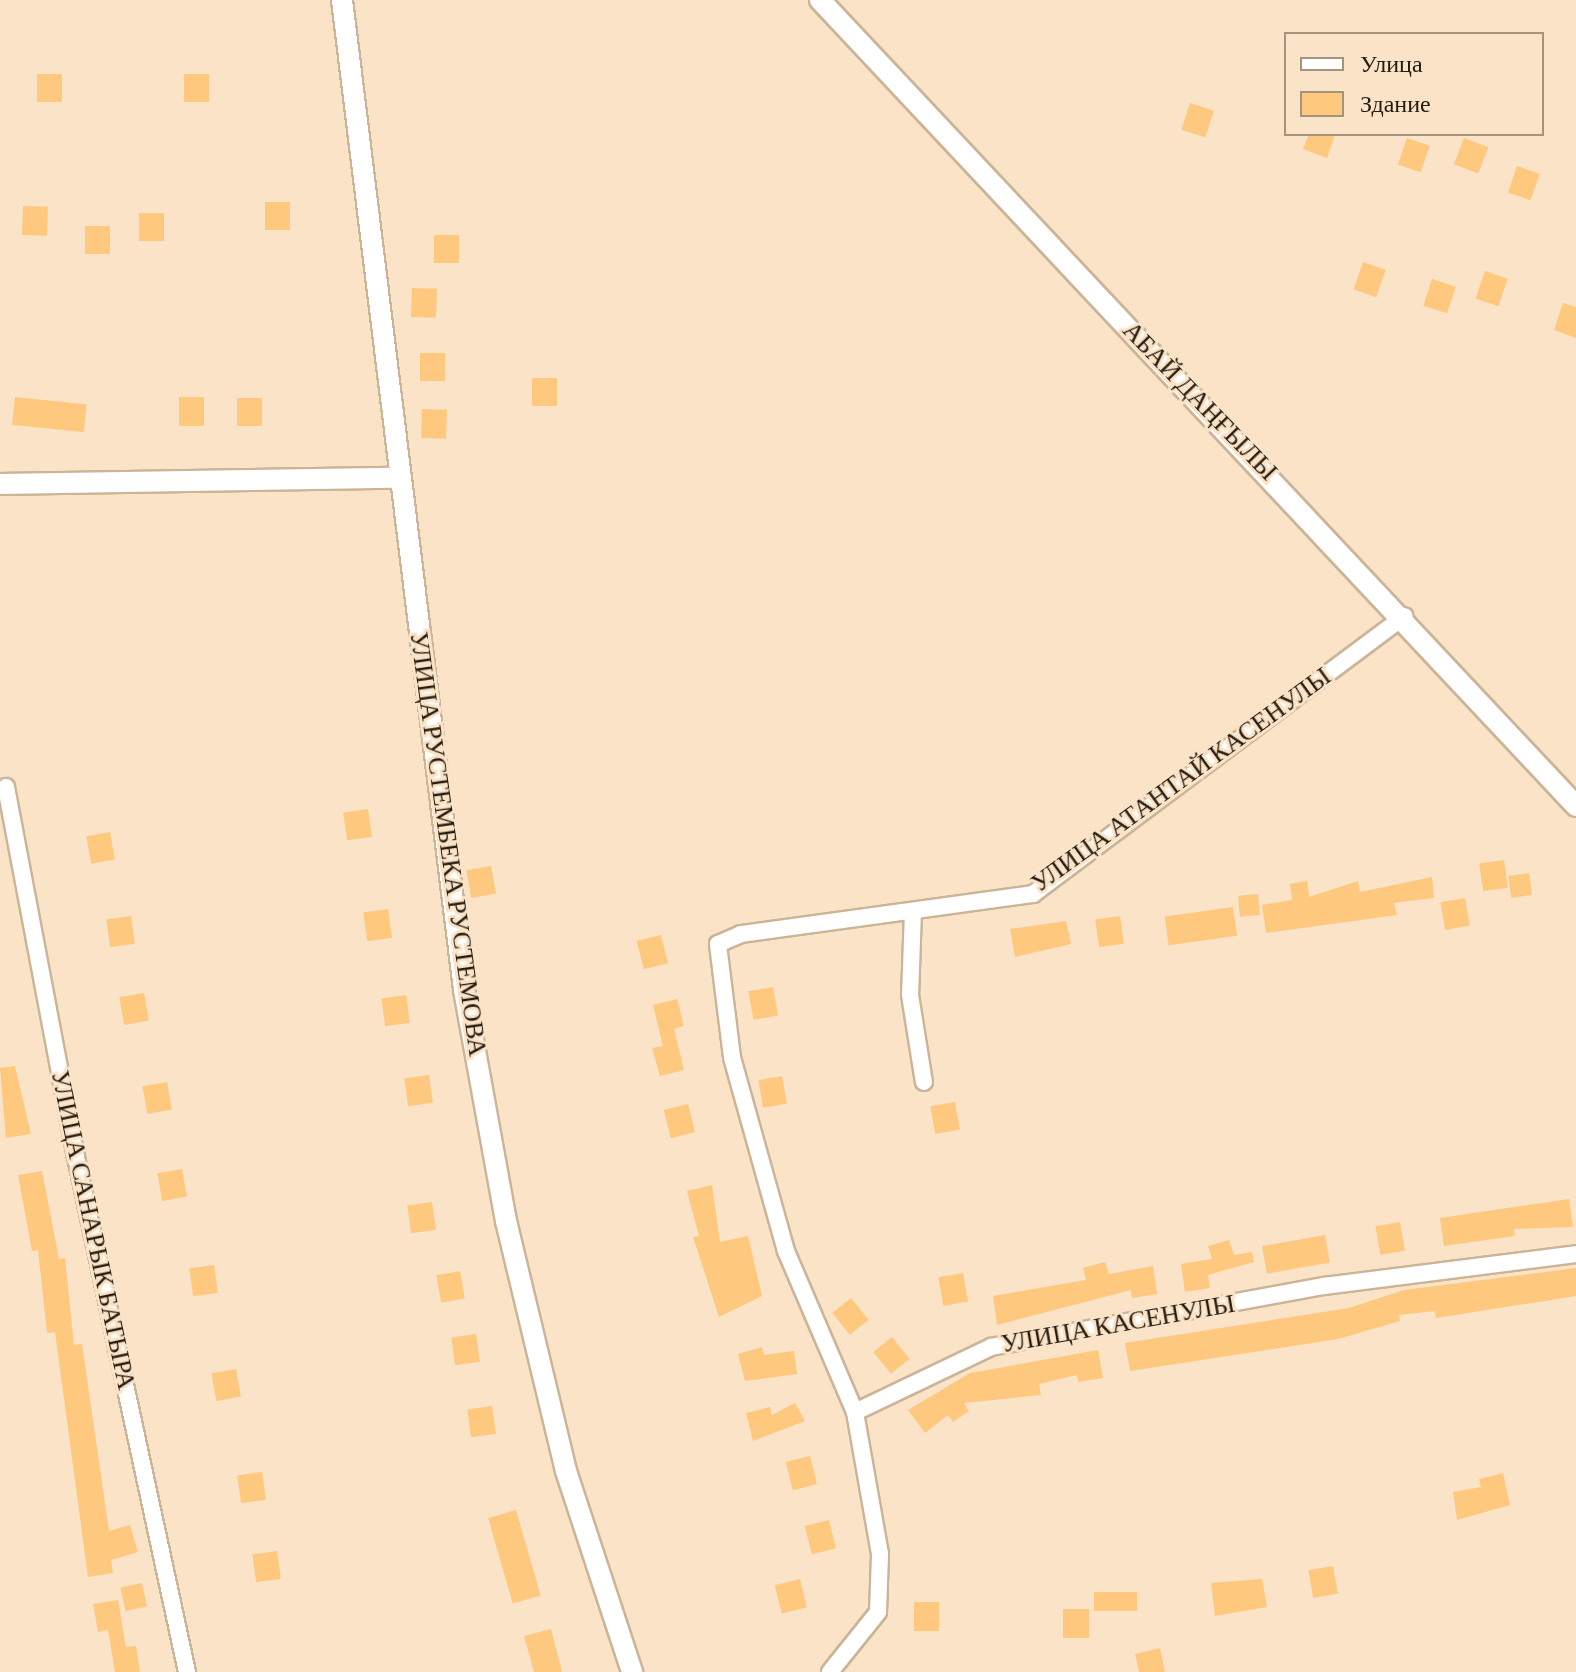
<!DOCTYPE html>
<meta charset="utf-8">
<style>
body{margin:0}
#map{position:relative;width:1576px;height:1672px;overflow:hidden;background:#fae3c6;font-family:"Crimson Pro",serif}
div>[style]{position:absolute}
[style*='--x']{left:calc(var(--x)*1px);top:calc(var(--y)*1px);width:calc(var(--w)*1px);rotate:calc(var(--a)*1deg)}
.building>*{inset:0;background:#fec87f;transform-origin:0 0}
.roads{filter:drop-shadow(2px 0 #cbb498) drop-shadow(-2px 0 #cbb498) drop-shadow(0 2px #cbb498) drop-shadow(0 -2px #cbb498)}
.minor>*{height:16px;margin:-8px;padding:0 8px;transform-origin:8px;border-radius:8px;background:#fff}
.tertiary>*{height:20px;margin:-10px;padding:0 10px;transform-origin:10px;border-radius:10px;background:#fff}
span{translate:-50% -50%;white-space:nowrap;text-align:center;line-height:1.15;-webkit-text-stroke:6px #fae3c6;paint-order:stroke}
.street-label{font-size:26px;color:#231a10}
.legend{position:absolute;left:1284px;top:32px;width:260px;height:104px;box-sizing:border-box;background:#fae3c6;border:2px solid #a4937d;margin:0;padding:10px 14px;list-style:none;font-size:24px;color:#231a10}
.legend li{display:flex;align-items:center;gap:16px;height:40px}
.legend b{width:40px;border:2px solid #a4937d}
</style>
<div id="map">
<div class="building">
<div style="left:37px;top:74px;width:25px;height:28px"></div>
<div style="left:184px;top:74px;width:25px;height:28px"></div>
<div style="left:1190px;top:103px;width:25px;height:28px;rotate:18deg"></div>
<div style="clip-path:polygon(1309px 134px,1335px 134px,1327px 158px,1303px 149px)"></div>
<div style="left:1407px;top:138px;width:24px;height:28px;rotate:19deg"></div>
<div style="left:1464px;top:138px;width:26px;height:28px;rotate:21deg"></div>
<div style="left:1517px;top:166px;width:24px;height:28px;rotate:19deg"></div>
<div style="left:265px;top:202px;width:25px;height:28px"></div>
<div style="left:23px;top:206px;width:25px;height:29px;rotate:2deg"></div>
<div style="left:139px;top:213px;width:25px;height:28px"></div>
<div style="left:85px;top:226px;width:25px;height:28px"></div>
<div style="left:434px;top:235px;width:25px;height:28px"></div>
<div style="left:1363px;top:262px;width:24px;height:29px;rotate:19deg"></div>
<div style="left:1485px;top:271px;width:24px;height:29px;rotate:19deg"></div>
<div style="left:1432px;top:279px;width:25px;height:28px;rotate:18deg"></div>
<div style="left:412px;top:288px;width:25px;height:29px;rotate:2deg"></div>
<div style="clip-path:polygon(1563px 303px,1576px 307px,1576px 338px,1554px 330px)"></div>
<div style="left:420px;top:353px;width:25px;height:28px"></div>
<div style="left:532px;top:378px;width:25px;height:28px"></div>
<div style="left:15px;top:397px;width:72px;height:28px;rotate:6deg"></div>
<div style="left:179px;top:397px;width:25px;height:29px"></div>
<div style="left:237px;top:398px;width:25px;height:28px"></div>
<div style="left:422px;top:409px;width:25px;height:29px;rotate:2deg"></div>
<div style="left:368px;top:809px;width:28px;height:25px;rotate:82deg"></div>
<div style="left:110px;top:832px;width:28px;height:24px;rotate:80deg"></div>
<div style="left:1504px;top:860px;width:28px;height:25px;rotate:82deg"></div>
<div style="left:491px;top:866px;width:28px;height:25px;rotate:80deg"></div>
<div style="left:1529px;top:873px;width:22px;height:21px;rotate:82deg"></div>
<div style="clip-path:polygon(1432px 877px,1434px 898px,1394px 903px,1397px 915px,1266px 933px,1262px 905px,1292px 900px,1290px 884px,1307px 881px,1309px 897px,1358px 881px,1360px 892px)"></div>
<div style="left:1258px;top:894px;width:21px;height:20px;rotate:85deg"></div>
<div style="left:1465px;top:898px;width:28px;height:25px;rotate:80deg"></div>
<div style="left:1233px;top:907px;width:29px;height:69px;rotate:82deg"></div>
<div style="left:388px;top:909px;width:29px;height:25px;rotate:82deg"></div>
<div style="left:131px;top:916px;width:28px;height:25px;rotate:82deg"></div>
<div style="left:1120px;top:916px;width:28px;height:25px;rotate:82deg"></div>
<div style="clip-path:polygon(1066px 921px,1071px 944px,1015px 957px,1010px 929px)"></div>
<div style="left:661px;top:935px;width:29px;height:25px;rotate:76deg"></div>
<div style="left:773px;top:987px;width:29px;height:25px;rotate:80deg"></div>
<div style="left:144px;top:993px;width:28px;height:25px;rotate:80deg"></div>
<div style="left:406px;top:995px;width:28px;height:25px;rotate:82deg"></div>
<div style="clip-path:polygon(677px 999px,684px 1026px,674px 1029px,684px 1070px,660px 1076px,652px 1048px,663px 1046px,653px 1005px)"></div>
<div style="clip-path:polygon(15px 1066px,31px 1134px,6px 1138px,0 1068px)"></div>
<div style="left:429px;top:1075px;width:28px;height:25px;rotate:82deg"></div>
<div style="left:782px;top:1076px;width:28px;height:24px;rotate:80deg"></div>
<div style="left:167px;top:1082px;width:28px;height:25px;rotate:80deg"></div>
<div style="left:955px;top:1102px;width:28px;height:25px;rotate:80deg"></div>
<div style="left:688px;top:1104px;width:29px;height:25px;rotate:76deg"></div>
<div style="left:182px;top:1169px;width:28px;height:25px;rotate:80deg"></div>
<div style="clip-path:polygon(42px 1171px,59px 1259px,65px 1258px,74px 1345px,82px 1344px,109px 1531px,130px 1525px,138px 1552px,111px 1560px,113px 1573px,88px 1577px,55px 1332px,47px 1333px,38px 1250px,32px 1251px,18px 1175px)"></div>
<div style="clip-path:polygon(712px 1185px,720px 1242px,748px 1236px,762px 1296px,719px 1317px,693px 1237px,699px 1236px,687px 1191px)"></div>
<div style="clip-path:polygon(1569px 1199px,1573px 1227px,1514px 1229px,1515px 1236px,1444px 1246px,1440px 1218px)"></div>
<div style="left:432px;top:1202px;width:28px;height:25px;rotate:82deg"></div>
<div style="left:1400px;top:1222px;width:29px;height:25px;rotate:80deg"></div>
<div style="left:1325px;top:1235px;width:28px;height:64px;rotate:80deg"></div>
<div style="clip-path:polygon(1229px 1240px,1234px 1255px,1252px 1252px,1254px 1262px,1208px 1275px,1210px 1288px,1185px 1292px,1181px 1264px,1212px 1259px,1208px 1246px)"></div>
<div style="clip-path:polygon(1105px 1262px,1109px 1274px,1153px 1266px,1157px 1294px,1132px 1298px,1131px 1290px,997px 1325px,993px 1296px,1086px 1280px,1083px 1268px)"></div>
<div style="left:214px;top:1265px;width:28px;height:25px;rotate:82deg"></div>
<div style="clip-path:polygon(1576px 1268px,1576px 1296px,1436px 1318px,1435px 1311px,1399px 1315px,1400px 1321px,1338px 1339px,1130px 1371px,1125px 1343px,1349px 1308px,1404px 1290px)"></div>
<div style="left:460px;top:1271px;width:28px;height:24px;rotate:80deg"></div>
<div style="left:963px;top:1273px;width:29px;height:25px;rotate:80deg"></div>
<div style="left:851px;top:1298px;width:28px;height:24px;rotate:51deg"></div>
<div style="left:476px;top:1334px;width:28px;height:25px;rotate:82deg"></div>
<div style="left:892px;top:1337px;width:28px;height:24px;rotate:51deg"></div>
<div style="clip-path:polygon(762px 1347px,764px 1355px,794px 1351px,797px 1374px,745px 1381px,738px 1354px)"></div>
<div style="clip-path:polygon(1098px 1350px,1103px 1378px,1078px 1382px,1077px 1375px,1039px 1384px,1041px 1395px,964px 1403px,969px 1411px,953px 1422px,948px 1415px,925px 1433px,908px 1410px,970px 1373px)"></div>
<div style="left:236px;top:1369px;width:28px;height:25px;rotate:80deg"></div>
<div style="clip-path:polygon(795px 1403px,805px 1421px,753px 1441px,746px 1413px,770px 1407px,772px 1415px)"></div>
<div style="left:492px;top:1406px;width:28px;height:25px;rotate:82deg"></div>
<div style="left:810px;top:1456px;width:29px;height:25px;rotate:76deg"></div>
<div style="left:262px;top:1472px;width:28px;height:25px;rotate:82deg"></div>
<div style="clip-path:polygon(1503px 1473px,1510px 1505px,1457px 1520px,1453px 1492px,1481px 1487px,1479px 1479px)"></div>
<div style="left:516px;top:1510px;width:89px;height:29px;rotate:74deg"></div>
<div style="left:829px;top:1520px;width:29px;height:25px;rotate:76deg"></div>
<div style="left:277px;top:1551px;width:28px;height:25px;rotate:82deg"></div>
<div style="left:1333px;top:1566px;width:28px;height:25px;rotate:80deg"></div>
<div style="left:800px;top:1579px;width:29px;height:26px;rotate:76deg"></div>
<div style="clip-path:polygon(1262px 1579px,1267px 1607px,1215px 1616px,1211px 1583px)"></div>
<div style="left:142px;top:1583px;width:24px;height:22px;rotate:78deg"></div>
<div style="left:1137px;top:1592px;width:19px;height:43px;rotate:90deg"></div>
<div style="clip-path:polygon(118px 1600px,126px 1647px,136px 1646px,140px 1672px,115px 1672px,108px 1630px,98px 1632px,93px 1604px)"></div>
<div style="left:939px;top:1602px;width:29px;height:25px;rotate:90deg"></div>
<div style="left:1063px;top:1609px;width:26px;height:29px"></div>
<div style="clip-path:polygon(551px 1629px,562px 1672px,534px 1672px,524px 1636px)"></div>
<div style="clip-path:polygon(1160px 1648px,1165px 1672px,1139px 1672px,1135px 1654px)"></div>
</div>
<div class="roads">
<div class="minor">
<div style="--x:6;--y:787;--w:377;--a:79.3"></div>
<div style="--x:76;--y:1157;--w:527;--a:77.84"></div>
<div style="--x:913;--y:911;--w:84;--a:92"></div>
<div style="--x:910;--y:995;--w:88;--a:80.9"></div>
<div style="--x:855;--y:1412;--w:175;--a:-113.2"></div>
<div style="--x:786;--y:1251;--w:201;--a:-105.6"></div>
<div style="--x:732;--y:1057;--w:114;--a:-97.1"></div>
<div style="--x:718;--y:944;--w:25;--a:-23"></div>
<div style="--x:741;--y:934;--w:295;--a:-7.8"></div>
<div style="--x:1033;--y:894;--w:464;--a:-36.8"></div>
<div style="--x:830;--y:1672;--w:77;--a:-51.3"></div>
<div style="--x:878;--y:1612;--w:58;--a:-88"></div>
<div style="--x:880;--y:1554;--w:144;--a:-100"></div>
<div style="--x:855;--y:1412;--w:151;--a:-25.5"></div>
<div style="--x:991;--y:1347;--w:339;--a:-10.4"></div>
<div style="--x:1324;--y:1286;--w:254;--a:-7.2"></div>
</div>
<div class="tertiary">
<div style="--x:342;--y:0;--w:997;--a:82.97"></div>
<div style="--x:464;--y:990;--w:235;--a:79.7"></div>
<div style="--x:506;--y:1221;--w:257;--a:76.5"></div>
<div style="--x:566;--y:1471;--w:212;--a:71.8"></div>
<div style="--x:820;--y:0;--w:1105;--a:46.83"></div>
<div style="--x:0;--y:484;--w:399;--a:-0.9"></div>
</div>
</div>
<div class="street-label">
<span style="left:1200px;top:401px;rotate:46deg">АБАЙ ДАҢҒЫЛЫ</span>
<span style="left:1181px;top:780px;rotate:-36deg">УЛИЦА АТАНТАЙ КАСЕНУЛЫ</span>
<span style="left:448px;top:844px;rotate:82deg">УЛИЦА РУСТЕМБЕКА РУСТЕМОВА</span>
<span style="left:93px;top:1230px;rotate:78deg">УЛИЦА САНАРЫК БАТЫРА</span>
<span style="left:1118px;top:1324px;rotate:-10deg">УЛИЦА КАСЕНУЛЫ</span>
</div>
<ul class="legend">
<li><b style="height:10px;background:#fff"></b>Улица</li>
<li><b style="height:22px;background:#fec87f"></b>Здание</li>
</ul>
</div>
